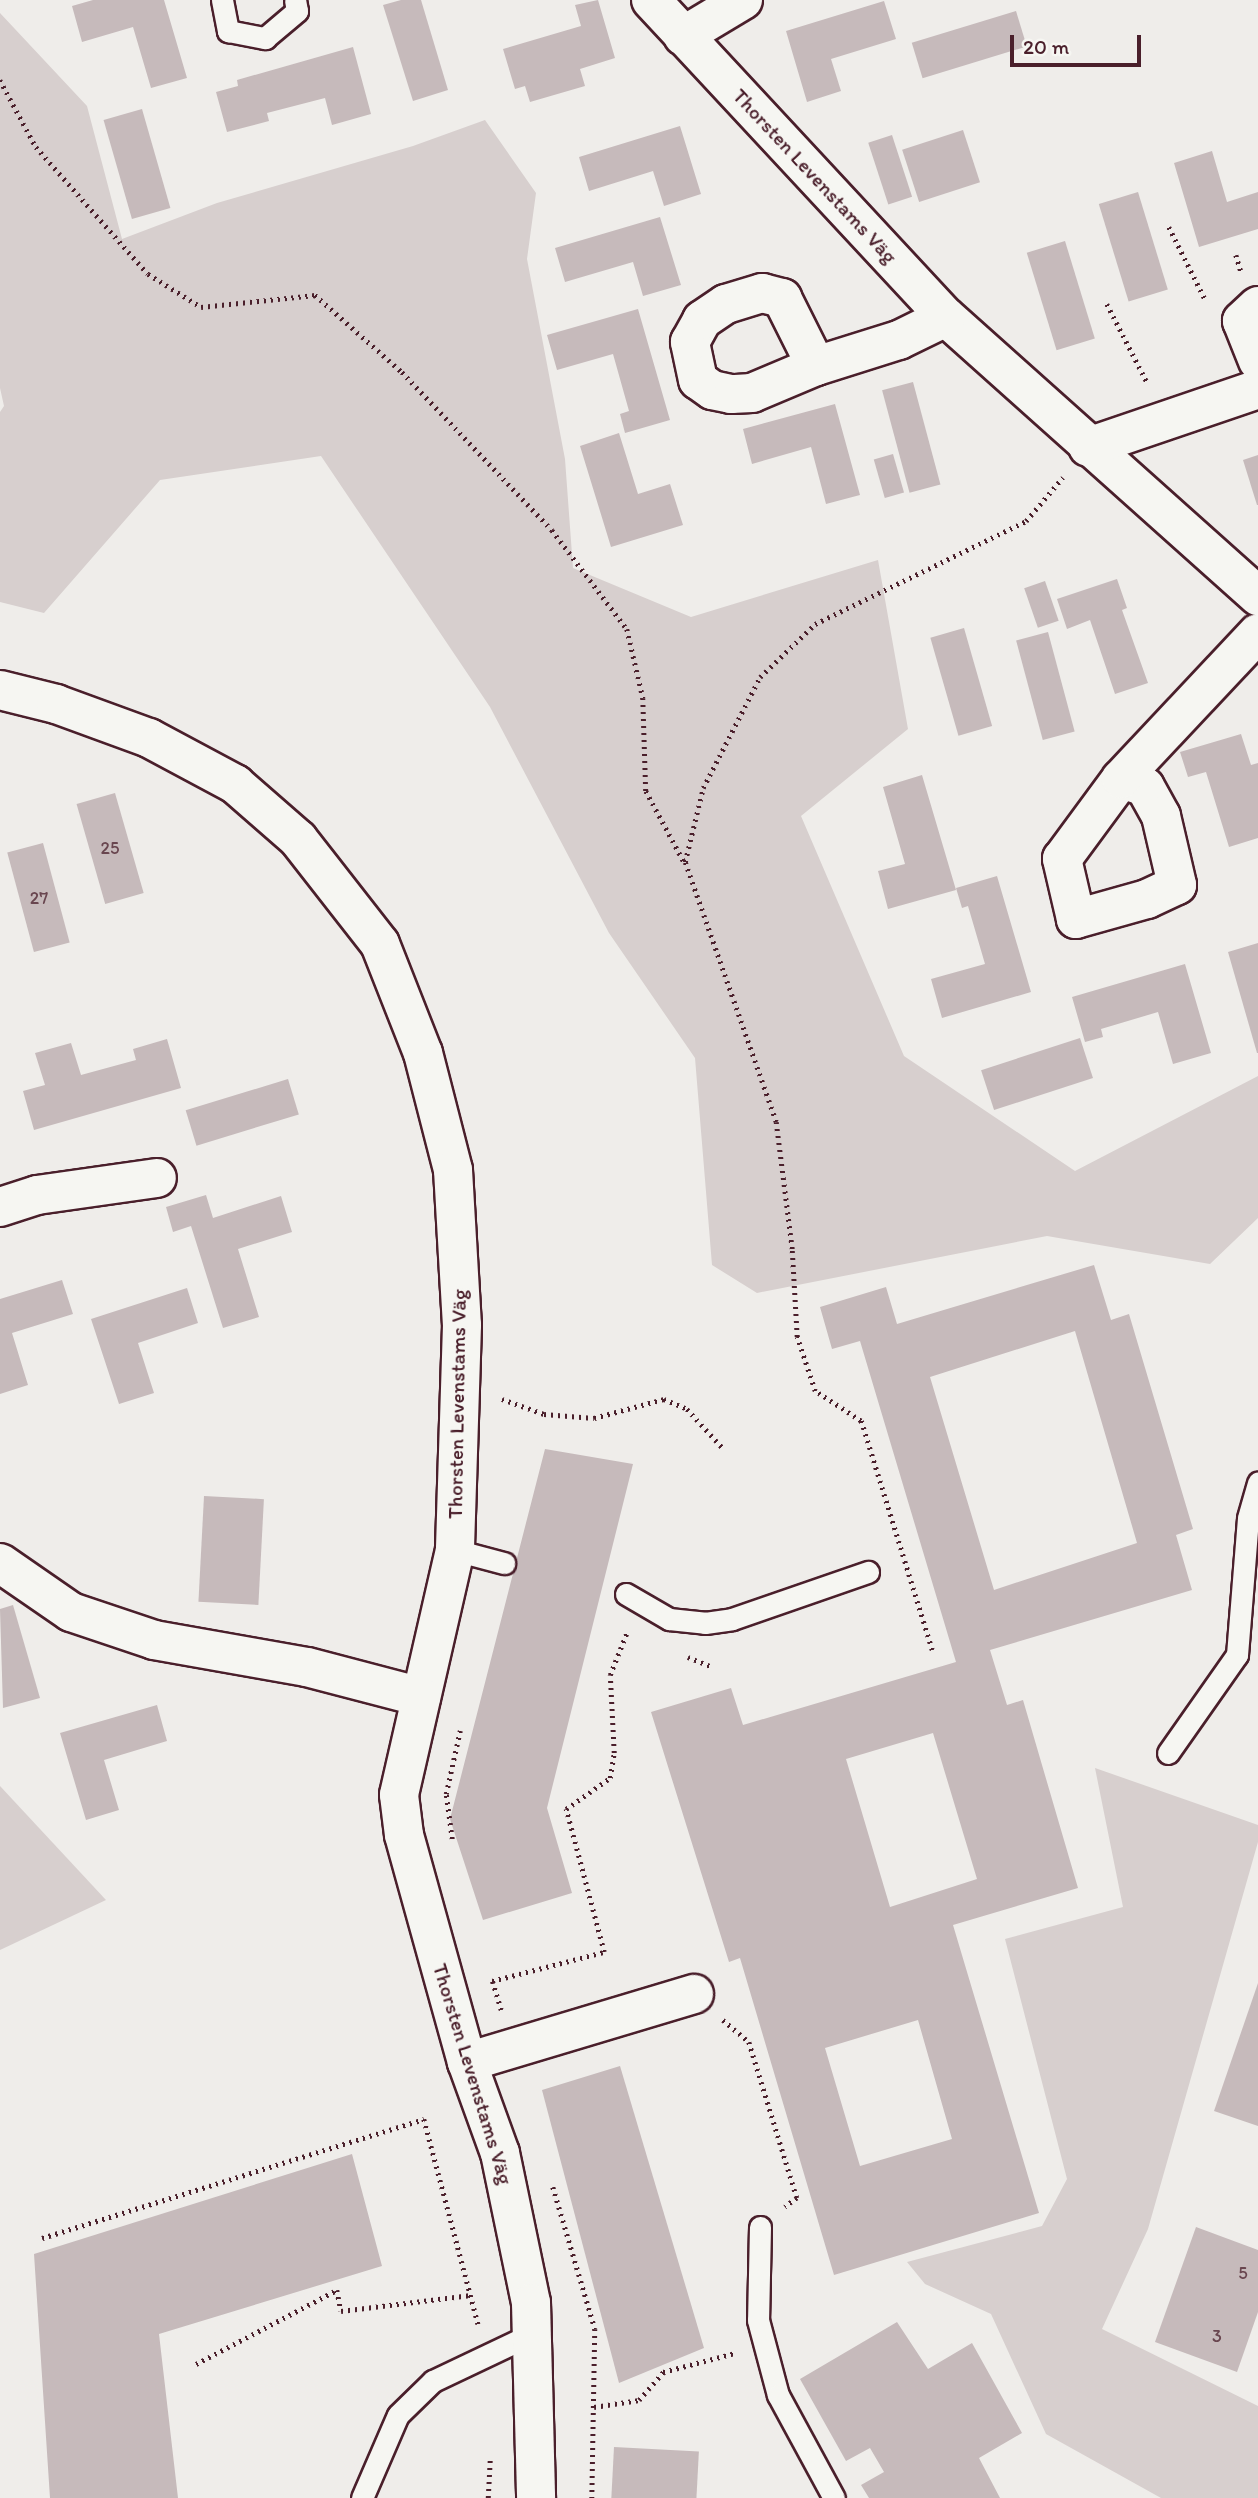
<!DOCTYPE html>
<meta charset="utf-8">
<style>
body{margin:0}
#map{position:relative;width:1258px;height:2498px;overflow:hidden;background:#efedea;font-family:Itim,sans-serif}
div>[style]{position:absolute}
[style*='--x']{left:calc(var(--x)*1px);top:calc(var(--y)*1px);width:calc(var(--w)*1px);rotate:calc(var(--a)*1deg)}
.green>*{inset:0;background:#d7cfce}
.building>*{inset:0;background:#c6babb;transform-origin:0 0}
.path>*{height:4.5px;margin-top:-2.25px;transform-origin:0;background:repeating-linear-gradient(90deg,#4a1f2b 0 2px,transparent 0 7px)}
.roads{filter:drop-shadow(2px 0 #4a1f2b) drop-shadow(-2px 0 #4a1f2b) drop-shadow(0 2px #4a1f2b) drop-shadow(0 -2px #4a1f2b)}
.service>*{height:21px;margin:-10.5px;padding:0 10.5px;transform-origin:10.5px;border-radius:10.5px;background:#f6f6f2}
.minor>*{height:38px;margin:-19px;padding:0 19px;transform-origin:19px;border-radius:19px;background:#f6f6f2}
span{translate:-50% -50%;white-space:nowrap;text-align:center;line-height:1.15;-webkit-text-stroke:5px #f6f6f2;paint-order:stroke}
.number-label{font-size:18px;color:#69464f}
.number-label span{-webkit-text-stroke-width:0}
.street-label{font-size:21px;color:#4a1f2b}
.scale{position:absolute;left:1010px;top:35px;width:131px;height:32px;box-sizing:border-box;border:4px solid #4a1f2b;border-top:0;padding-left:9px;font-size:21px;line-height:24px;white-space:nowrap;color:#4a1f2b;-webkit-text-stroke:5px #f6f6f2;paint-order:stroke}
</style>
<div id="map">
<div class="green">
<div style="clip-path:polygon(0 13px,87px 106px,122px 239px,217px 203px,413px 146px,485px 120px,536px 193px,527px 259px,565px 459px,573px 568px,691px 617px,878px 560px,908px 729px,801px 816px,904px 1056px,1075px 1171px,1258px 1076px,1258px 1218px,1210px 1264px,1047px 1236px,757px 1293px,712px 1265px,695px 1058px,609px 933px,490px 707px,321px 456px,160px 480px,44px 613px,0 602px,0 412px,4px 406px,0 388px)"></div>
<div style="clip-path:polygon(1095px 1768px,1258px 1825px,1258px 1842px,1148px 2229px,1102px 2329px,1258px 2406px,1258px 2498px,1161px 2498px,1046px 2434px,991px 2314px,925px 2284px,907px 2262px,1042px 2226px,1067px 2179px,1005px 1939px,1123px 1907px)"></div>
<div style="clip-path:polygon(0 1786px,106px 1900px,0 1950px)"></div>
</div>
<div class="building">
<div style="clip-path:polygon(93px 0,164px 0,187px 78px,151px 88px,133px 27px,82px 42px,72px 6px)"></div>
<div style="clip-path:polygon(401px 0,421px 0,448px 90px,413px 101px,383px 5px)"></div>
<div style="clip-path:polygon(598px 0,615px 58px,580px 69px,585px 86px,530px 102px,525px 86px,515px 89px,503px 49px,581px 26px,575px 5px)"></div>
<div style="clip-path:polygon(884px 1px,896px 39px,831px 59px,841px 91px,807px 102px,786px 31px)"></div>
<div style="left:1016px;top:11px;width:37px;height:109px;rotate:73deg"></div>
<div style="clip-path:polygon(353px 47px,371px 114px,332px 125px,325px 98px,267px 113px,269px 121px,227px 132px,216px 92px,238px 86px,237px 80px)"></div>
<div style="left:142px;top:109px;width:103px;height:40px;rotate:74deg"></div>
<div style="clip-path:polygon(680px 126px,701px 194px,664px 206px,653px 171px,589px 191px,579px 157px)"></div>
<div style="left:963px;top:130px;width:55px;height:64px;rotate:72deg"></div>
<div style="left:892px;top:135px;width:65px;height:25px;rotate:72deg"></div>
<div style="clip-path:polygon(1212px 151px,1227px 202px,1258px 192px,1258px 229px,1199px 247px,1174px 163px)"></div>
<div style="left:1138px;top:192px;width:102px;height:41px;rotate:73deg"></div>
<div style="clip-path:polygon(660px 217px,681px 285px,643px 296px,633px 262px,565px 282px,555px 248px)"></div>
<div style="left:1065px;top:241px;width:102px;height:40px;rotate:73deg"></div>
<div style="clip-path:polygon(638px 309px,670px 420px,625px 433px,620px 414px,629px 411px,613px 354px,557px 370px,547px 335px)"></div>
<div style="left:913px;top:382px;width:106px;height:32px;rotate:75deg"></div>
<div style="clip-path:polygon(835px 404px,860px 495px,826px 504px,811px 447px,752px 464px,743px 429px)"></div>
<div style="clip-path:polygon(619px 433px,638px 494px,670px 484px,683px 525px,611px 547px,580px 446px)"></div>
<div style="left:893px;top:454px;width:40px;height:20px;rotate:74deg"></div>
<div style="clip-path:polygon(1258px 455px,1258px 505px,1257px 505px,1243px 460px)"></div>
<div style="clip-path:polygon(1117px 579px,1127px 608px,1122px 610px,1148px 683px,1115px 694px,1090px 620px,1067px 629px,1057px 599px)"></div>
<div style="left:1045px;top:581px;width:42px;height:22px;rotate:71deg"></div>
<div style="left:964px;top:628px;width:102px;height:35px;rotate:74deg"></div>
<div style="left:1048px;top:632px;width:103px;height:33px;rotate:75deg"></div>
<div style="clip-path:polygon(1241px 734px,1251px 765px,1258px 763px,1258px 838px,1229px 847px,1206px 772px,1188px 777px,1180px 752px)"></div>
<div style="clip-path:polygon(922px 775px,956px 890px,888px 909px,878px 871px,905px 864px,883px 787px)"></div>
<div style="left:115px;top:793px;width:104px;height:40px;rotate:74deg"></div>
<div style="left:43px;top:843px;width:103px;height:37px;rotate:75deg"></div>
<div style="clip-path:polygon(997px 876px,1031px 992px,942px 1018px,931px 979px,985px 964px,968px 906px,962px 908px,956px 888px)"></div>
<div style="clip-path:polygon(1258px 943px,1258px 1053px,1257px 1053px,1228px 952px)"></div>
<div style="clip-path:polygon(1185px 964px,1211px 1053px,1173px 1064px,1158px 1012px,1101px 1029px,1103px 1037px,1085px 1042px,1072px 997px)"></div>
<div style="left:1080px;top:1038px;width:42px;height:104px;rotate:72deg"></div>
<div style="clip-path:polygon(167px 1039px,181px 1088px,34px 1130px,23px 1091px,45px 1085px,35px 1053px,71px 1043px,81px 1075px,136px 1060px,133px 1049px)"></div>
<div style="left:288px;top:1079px;width:37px;height:107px;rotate:73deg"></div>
<div style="clip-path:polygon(206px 1195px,213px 1218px,281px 1196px,292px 1232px,238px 1249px,259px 1317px,223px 1328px,191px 1226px,173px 1232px,166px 1207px)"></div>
<div style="clip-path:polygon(evenodd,1094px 1265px,1111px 1320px,1129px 1314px,1193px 1529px,1176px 1535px,1192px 1590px,990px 1650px,1007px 1705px,1023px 1700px,1078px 1888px,953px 1925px,1039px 2213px,834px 2275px,740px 1958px,729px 1962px,651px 1712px,731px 1688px,743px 1725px,956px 1662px,860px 1341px,832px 1349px,820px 1307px,886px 1287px,897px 1324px,1094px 1265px,1075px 1331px,1137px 1543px,994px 1590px,930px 1377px,1075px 1331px,1094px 1265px,933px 1733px,977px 1879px,890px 1907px,846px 1759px,933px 1733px,1094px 1265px,918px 2020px,952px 2139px,860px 2166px,825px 2048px,918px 2020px)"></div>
<div style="clip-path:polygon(62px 1280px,73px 1314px,12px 1333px,28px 1385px,0 1394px,0 1299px)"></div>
<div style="clip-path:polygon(187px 1288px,198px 1323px,138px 1343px,154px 1393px,119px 1404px,91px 1319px)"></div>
<div style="clip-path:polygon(545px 1449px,633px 1464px,547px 1808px,572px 1893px,483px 1920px,450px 1819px)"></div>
<div style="left:204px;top:1496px;width:60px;height:106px;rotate:3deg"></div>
<div style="clip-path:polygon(13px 1605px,40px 1698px,3px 1708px,0 1609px)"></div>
<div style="clip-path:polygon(157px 1705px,167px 1741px,104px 1760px,119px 1810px,86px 1820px,60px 1733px)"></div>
<div style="clip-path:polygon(1258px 1983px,1258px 2126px,1214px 2111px)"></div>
<div style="clip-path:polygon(620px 2066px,704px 2348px,619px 2383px,542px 2090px)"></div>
<div style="clip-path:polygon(352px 2154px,382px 2266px,159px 2334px,178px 2498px,50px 2498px,34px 2254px)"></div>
<div style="clip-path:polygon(1196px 2227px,1258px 2250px,1258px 2312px,1237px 2372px,1155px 2342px)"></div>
<div style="clip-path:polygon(897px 2322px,928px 2369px,972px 2343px,1022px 2433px,979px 2458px,1000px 2498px,869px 2498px,861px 2485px,884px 2472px,870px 2448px,846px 2461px,800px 2379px)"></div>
<div style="left:614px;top:2447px;width:85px;height:51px;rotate:3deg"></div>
</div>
<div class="path">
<div style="--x:0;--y:80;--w:76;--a:61.8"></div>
<div style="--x:36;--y:147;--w:169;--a:48.6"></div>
<div style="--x:148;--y:274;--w:62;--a:31.9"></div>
<div style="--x:201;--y:307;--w:115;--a:-6"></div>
<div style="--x:315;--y:295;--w:116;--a:41.5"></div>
<div style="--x:402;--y:372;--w:218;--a:46.5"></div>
<div style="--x:552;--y:530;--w:124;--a:52.9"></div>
<div style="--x:627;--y:629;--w:71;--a:76.9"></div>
<div style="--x:643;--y:698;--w:93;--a:88.2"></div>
<div style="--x:646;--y:791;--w:81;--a:61.8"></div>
<div style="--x:1169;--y:227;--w:83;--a:63.4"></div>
<div style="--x:1236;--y:255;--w:17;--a:73"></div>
<div style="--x:1107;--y:304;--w:90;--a:62.9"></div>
<div style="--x:502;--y:1399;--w:45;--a:19.7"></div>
<div style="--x:544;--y:1414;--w:50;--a:4.6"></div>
<div style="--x:594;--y:1418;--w:73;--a:-15.2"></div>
<div style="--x:664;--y:1399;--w:25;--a:23"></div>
<div style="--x:687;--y:1409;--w:52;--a:47.4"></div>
<div style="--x:932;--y:1650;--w:240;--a:-107.2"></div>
<div style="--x:861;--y:1421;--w:55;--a:-146.9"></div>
<div style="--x:815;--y:1391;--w:57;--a:-108.4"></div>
<div style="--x:797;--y:1337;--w:88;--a:-93.3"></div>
<div style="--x:792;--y:1249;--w:128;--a:-97.2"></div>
<div style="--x:776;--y:1122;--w:275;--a:-109.3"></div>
<div style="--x:685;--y:862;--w:76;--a:-76.3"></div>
<div style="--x:703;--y:788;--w:125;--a:-62.8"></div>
<div style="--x:760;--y:677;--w:76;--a:-43.9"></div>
<div style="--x:815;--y:624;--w:235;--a:-26"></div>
<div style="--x:1026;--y:521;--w:57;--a:-49.9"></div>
<div style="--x:688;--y:1657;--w:24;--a:22"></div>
<div style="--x:452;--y:1839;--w:45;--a:-97.6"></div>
<div style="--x:446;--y:1794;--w:65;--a:-77.5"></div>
<div style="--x:501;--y:2010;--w:30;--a:-107"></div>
<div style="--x:492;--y:1981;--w:116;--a:-14.5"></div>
<div style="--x:604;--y:1952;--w:148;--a:-104.9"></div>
<div style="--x:566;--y:1809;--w:54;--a:-35.2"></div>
<div style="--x:610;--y:1778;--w:25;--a:-81"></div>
<div style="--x:614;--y:1753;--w:78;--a:-92.9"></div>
<div style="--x:610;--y:1675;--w:46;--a:-68.4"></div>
<div style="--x:723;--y:2020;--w:34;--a:40"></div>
<div style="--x:749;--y:2042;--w:163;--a:72.9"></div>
<div style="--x:797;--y:2198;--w:15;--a:143"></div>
<div style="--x:553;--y:2187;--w:148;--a:73.5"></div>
<div style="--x:595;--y:2329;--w:169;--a:91"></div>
<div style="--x:42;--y:2238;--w:400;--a:-17.3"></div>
<div style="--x:424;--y:2119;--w:212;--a:75.2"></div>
<div style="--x:196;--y:2364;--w:159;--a:-27.7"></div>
<div style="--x:337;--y:2290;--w:21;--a:79"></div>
<div style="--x:341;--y:2311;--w:131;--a:-7"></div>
<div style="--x:594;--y:2407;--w:46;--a:-8.8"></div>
<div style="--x:639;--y:2400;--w:37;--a:-49"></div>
<div style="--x:663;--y:2372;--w:74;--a:-14.8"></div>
<div style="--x:488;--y:2498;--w:38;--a:-87"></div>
</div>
<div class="roads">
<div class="service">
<div style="--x:222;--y:0;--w:32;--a:79"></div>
<div style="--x:228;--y:31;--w:38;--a:11"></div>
<div style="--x:265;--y:38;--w:42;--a:-40.2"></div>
<div style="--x:297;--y:11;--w:11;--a:-100"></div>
<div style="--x:455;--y:1550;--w:51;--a:14.9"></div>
<div style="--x:626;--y:1594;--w:50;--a:30.2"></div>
<div style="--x:669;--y:1619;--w:36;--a:6"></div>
<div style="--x:705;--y:1623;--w:27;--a:-8"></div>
<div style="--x:732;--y:1619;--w:144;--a:-19.1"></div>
<div style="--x:1168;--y:1753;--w:120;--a:-54.9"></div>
<div style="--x:1237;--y:1655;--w:137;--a:-85.4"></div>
<div style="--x:1248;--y:1518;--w:37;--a:-74"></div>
<div style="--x:760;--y:2227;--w:93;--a:91.2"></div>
<div style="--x:758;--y:2320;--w:78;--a:75.1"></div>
<div style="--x:778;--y:2395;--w:117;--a:61.5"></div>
<div style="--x:362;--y:2498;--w:90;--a:-66.6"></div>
<div style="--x:398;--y:2415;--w:49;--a:-44.2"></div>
<div style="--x:433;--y:2381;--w:110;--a:-25.4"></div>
</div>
<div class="minor">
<div style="--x:651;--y:0;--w:433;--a:47.1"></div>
<div style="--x:946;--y:317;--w:419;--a:41.8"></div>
<div style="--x:683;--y:36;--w:70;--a:-31"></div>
<div style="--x:1258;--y:306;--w:22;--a:137"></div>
<div style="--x:1242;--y:321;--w:43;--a:68.2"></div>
<div style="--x:816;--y:366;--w:69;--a:157.1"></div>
<div style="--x:752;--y:393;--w:21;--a:177"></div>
<div style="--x:731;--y:394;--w:19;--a:-168"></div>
<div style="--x:712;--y:390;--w:17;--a:-144"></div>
<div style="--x:698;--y:380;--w:39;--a:-102"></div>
<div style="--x:690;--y:342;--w:25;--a:-61"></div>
<div style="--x:702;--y:320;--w:29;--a:-34"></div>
<div style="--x:726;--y:304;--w:38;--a:-17"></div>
<div style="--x:762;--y:293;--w:21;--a:14"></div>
<div style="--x:782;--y:298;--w:76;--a:63.4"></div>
<div style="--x:816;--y:366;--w:87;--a:-17.4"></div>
<div style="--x:899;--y:340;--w:52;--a:-26.1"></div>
<div style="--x:1088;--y:447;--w:180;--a:-18.8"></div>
<div style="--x:0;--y:690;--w:58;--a:14"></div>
<div style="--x:56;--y:704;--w:99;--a:20.1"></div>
<div style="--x:149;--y:738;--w:98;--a:28.1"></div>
<div style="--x:235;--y:784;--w:84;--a:41.1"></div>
<div style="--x:298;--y:839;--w:133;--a:52"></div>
<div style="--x:380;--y:944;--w:117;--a:68.5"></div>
<div style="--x:423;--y:1053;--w:121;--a:75.6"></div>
<div style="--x:453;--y:1170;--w:155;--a:86.7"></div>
<div style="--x:462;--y:1325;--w:225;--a:91.8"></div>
<div style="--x:455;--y:1550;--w:251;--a:102.9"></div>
<div style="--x:399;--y:1795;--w:40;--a:82.9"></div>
<div style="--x:404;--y:1835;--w:236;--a:74.5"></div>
<div style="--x:467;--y:2062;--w:97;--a:70.1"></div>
<div style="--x:500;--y:2153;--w:153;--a:78.3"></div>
<div style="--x:531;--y:2303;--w:195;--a:88.5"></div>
<div style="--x:1121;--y:779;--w:25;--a:18"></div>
<div style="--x:1145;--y:787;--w:33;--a:61"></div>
<div style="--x:1161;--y:816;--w:71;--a:76.9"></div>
<div style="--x:1177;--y:885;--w:33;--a:155"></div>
<div style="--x:1147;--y:899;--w:74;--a:164.3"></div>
<div style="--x:1076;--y:919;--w:62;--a:-103.1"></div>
<div style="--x:1062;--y:859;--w:99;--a:-53.6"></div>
<div style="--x:1121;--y:779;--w:200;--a:-46.8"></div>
<div style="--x:0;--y:1207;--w:39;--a:-18"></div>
<div style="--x:37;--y:1195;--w:121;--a:-8.1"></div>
<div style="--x:0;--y:1563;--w:86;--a:34.6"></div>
<div style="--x:71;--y:1612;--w:88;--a:18.6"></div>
<div style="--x:154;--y:1640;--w:155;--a:10"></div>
<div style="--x:307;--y:1667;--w:118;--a:14.7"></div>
<div style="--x:467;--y:2062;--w:237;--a:-16.7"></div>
</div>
</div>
<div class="number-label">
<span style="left:110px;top:848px">25</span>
<span style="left:39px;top:898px">27</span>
<span style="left:1243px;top:2273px">5</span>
<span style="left:1217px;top:2336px">3</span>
</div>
<div class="street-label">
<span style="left:815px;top:176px;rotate:47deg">Thorsten Levenstams Väg</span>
<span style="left:457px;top:1404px;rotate:-89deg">Thorsten Levenstams Väg</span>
<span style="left:473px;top:2074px;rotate:73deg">Thorsten Levenstams Väg</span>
</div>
<div class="scale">20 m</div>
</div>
